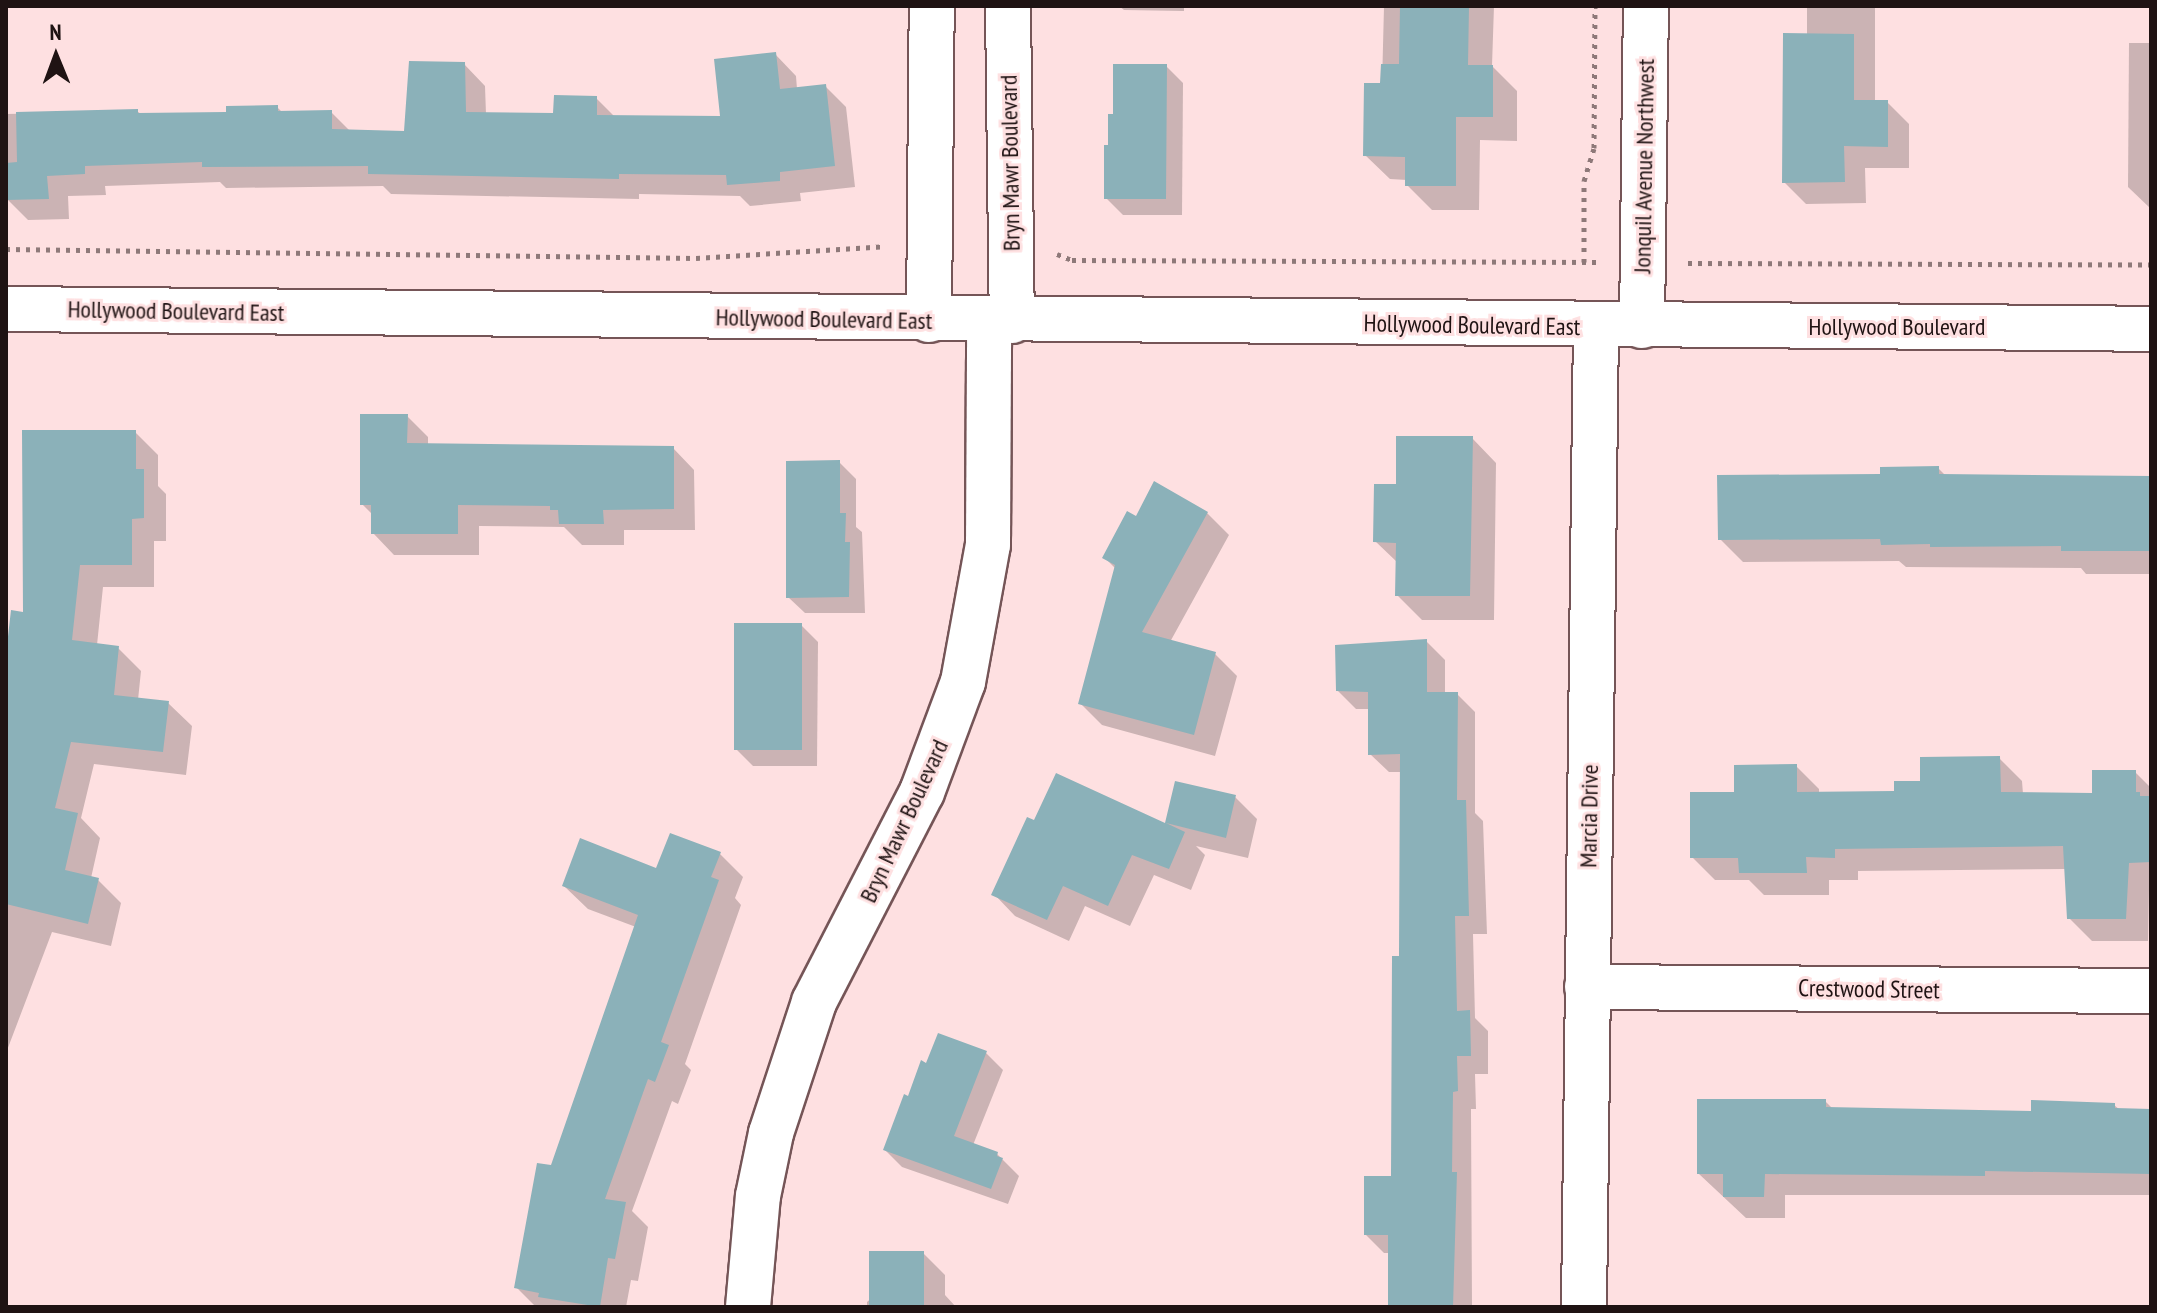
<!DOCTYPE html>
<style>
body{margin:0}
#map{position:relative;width:2157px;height:1313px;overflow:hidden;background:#fee0e1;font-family:"PT Sans Narrow",sans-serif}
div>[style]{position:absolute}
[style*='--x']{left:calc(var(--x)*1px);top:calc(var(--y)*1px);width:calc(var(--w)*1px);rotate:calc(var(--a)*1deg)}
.shadow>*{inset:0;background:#0003}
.building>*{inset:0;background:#8bb1b9;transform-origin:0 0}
.path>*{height:5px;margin-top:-2.5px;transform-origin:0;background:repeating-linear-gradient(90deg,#8e7979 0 4px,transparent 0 10px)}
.roads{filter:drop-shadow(2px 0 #755557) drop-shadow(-2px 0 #755557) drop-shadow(0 2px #755557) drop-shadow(0 -2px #755557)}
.minor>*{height:44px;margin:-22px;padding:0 22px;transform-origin:22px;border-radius:22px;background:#fff}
span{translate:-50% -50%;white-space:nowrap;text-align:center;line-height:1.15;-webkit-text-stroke:6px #fee0e1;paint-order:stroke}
.street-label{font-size:24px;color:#1f1313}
.frame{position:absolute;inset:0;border:8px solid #1f1313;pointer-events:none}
.north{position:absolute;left:16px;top:16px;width:80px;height:80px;-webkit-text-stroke:6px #fee0e1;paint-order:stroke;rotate:359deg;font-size:22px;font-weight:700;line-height:32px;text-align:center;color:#1f1313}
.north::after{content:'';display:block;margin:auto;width:28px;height:36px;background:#1f1313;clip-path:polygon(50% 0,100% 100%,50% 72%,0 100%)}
</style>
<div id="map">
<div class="shadow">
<div style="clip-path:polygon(1119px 6px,1184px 6px,1184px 11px,1124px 10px)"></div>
<div style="clip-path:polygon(1384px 6px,1494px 6px,1492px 66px,1517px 91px,1517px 141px,1480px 140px,1479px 210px,1432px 210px,1407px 185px,1407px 180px,1390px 179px,1365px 155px,1382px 85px)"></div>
<div style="clip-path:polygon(1807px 6px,1885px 6px,1875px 8px,1875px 102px,1887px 102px,1909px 124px,1909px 168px,1865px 168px,1866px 203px,1806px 204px,1784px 182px,1807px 35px)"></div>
<div style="clip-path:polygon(2129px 43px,2151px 43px,2151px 209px,2128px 187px)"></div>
<div style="clip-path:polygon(775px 54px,796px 76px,797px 89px,825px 86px,846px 107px,855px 187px,800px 193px,801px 201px,750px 206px,740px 196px,639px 194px,639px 199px,391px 194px,383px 186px,226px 188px,220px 182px,105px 186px,106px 195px,68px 196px,69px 219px,28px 220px,7px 199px,6px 114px,137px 111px,142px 115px,228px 114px,277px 107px,283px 113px,331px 112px,351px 132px,406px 133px,464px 64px,485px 86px,486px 114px,555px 115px,596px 98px,615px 117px,722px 118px)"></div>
<div style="clip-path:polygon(1166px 66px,1183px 83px,1182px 215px,1123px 215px,1106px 198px,1115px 116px)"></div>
<div style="clip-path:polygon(407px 416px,428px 437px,428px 446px,673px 448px,694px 470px,695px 530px,624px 530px,624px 545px,582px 545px,564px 527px,479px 526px,479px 555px,394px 555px,373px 533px,373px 515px,362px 504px)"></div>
<div style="clip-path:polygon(135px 432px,158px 455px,158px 486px,166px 494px,166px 541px,154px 541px,154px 587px,103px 587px,97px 645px,118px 648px,141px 671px,138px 700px,168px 703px,192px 726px,186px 775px,94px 764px,81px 818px,100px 838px,91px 878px,98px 880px,121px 903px,111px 946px,52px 932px,6px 1053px,6px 674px,25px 614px)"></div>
<div style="clip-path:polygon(1472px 438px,1496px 463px,1494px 620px,1422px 620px,1397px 595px,1398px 563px,1375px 541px,1398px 486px)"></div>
<div style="clip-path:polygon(839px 462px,856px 479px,856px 527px,862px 532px,865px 613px,805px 613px,788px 597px)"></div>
<div style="clip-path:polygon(1938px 468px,1946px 476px,2151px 478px,2151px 574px,2086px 574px,2081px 568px,1906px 567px,1899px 561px,1743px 562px,1720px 539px,1882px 476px)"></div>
<div style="clip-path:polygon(1207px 513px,1229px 535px,1170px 642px,1215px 654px,1237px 676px,1215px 756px,1102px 725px,1080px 703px,1116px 569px,1104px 557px,1136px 519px)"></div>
<div style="clip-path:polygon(801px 625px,818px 642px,817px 766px,753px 766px,736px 749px)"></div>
<div style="clip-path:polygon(1426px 641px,1445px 660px,1445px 694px,1457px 694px,1475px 712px,1475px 813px,1483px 821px,1487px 934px,1473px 934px,1475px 1018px,1488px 1031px,1488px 1074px,1475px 1074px,1476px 1109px,1471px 1109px,1472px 1307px,1390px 1307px,1390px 1253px,1384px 1253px,1366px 1235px,1393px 1178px,1401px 958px,1402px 772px,1389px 772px,1370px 754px,1370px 709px,1356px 709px,1338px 691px)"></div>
<div style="clip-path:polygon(1999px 758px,2022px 781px,2023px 794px,2094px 795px,2135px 772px,2151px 788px,2148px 941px,2092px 941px,2069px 918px,2066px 869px,1858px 871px,1858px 880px,1829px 880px,1829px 895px,1764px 895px,1749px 880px,1715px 880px,1692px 857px,1736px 794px,1796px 766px,1819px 789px,1819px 794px,1896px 793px)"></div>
<div style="clip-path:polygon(1177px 783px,1235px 797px,1257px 819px,1248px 858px,1196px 846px,1205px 855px,1191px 890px,1154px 875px,1130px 926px,1085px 906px,1069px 941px,1015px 916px,994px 894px,1166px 825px)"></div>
<div style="clip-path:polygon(720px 854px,743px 877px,735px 898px,741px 905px,685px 1064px,691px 1070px,678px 1104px,672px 1101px,632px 1211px,648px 1227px,638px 1281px,631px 1280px,626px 1307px,536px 1307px,516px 1287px,552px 1167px,636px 927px,588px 909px,564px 886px,657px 871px)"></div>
<div style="clip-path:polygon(986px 1053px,1003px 1070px,973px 1145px,997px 1154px,1019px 1176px,1008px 1204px,902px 1167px,885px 1150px,927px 1065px)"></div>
<div style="clip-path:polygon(1825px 1101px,1833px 1109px,2033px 1113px,2114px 1105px,2120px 1110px,2151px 1111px,2151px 1195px,1785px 1195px,1785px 1218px,1746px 1218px,1699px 1174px)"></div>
<div style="clip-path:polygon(923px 1253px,945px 1275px,945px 1295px,956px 1307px,867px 1307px,867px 1302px)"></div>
</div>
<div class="building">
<div style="clip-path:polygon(1400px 6px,1469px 6px,1468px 65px,1493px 65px,1493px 117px,1456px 117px,1456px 186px,1405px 186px,1405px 157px,1363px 156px,1364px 83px,1380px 83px,1381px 64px,1399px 64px)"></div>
<div style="clip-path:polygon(1783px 33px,1854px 34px,1854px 100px,1888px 100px,1888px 147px,1844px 146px,1845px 182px,1782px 183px)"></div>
<div style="clip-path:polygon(776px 52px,780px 89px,826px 84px,835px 166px,780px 172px,780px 181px,727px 185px,726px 175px,619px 174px,619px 179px,368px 174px,368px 166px,202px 167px,202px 162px,85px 166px,85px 174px,47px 176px,49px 199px,6px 200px,6px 163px,17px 162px,16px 112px,138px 109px,138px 113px,226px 112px,226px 106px,278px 105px,278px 111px,332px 110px,332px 129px,404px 131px,409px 61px,465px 62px,466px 112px,553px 113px,554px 95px,597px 96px,597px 115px,720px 116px,714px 59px)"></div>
<div style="clip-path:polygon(1113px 64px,1167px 64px,1166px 199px,1104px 199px,1104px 145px,1108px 145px,1108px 114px,1113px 114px)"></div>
<div style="clip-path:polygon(360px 414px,408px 414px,407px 443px,674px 446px,674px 509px,603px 510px,604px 524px,559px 524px,558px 510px,550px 510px,550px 506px,458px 505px,458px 534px,371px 534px,371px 505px,360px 505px)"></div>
<div style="clip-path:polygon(22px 430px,136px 430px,136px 469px,144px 469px,144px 518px,132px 519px,132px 565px,80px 565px,72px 640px,119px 646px,114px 695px,169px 701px,163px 752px,71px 742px,55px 808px,78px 813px,65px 870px,99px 878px,88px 924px,6px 904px,6px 654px,11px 610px,23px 612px)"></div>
<div style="clip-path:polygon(1396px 436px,1473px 436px,1470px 596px,1395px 596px,1396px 543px,1373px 542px,1374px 484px,1396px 484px)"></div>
<div style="clip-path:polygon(840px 460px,840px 513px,846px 513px,845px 542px,850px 542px,849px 597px,786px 598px,786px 461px)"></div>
<div style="clip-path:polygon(1939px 466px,1939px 474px,2151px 476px,2151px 551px,2061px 551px,2061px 546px,1930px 547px,1930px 544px,1881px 545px,1880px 539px,1718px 540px,1717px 475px,1880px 474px,1880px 467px)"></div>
<div style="clip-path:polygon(1154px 481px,1208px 512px,1142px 632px,1216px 652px,1194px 735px,1078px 704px,1115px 565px,1102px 558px,1127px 511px,1136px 516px)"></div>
<div style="left:734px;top:623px;width:68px;height:127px"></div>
<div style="clip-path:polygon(1427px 639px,1427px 692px,1458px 692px,1457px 800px,1466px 800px,1469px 916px,1455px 916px,1457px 1011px,1470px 1010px,1471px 1056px,1457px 1056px,1458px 1091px,1453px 1092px,1452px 1172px,1457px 1172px,1453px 1307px,1388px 1307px,1388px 1235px,1364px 1235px,1364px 1176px,1391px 1176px,1392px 956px,1399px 956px,1400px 754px,1368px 755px,1368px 692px,1336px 691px,1335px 645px)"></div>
<div style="clip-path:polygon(2000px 756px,2001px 792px,2092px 793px,2092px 770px,2136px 770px,2136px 792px,2140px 792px,2140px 796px,2151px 796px,2151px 862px,2129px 863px,2126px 919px,2067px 919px,2063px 846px,1835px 849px,1835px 858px,1806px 857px,1807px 873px,1739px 873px,1738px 858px,1690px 858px,1690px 792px,1734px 792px,1734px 765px,1797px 764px,1797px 792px,1894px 791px,1894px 781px,1920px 781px,1920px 757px)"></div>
<div style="clip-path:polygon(1056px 773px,1165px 823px,1175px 781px,1236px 795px,1226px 838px,1166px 823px,1185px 832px,1169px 869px,1132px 855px,1108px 906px,1063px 886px,1047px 920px,991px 895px,1027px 817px,1034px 820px)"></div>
<div style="clip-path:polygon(670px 833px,721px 852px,711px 877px,719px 880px,661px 1042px,669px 1045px,655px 1082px,648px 1079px,605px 1199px,626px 1202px,615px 1259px,608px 1258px,600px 1307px,538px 1297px,539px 1293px,514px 1288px,537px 1163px,551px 1165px,638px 915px,562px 886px,580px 838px,656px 868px)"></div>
<div style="clip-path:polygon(938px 1033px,987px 1051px,954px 1136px,998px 1152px,997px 1156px,1003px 1158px,991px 1189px,883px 1150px,904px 1094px,908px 1096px,921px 1060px,926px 1063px)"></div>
<div style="clip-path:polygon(1697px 1099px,1826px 1099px,1826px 1107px,2031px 1111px,2031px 1100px,2115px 1103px,2115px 1108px,2151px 1109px,2151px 1174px,1985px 1171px,1985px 1176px,1765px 1174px,1764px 1197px,1723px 1197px,1723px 1174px,1697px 1174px)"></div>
<div style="left:869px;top:1251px;width:55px;height:56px"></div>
</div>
<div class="path">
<div style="--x:6;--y:249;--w:690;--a:0.75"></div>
<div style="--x:696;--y:258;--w:189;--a:-3.6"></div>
<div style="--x:1057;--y:254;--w:16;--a:22"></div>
<div style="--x:1072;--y:260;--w:526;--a:0.22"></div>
<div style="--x:1584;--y:262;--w:81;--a:-90"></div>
<div style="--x:1584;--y:181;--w:34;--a:-73"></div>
<div style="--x:1594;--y:148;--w:142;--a:-89.6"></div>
<div style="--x:1688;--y:263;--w:463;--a:0.2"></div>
</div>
<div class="roads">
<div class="minor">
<div style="--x:1008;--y:6;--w:315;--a:89.3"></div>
<div style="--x:6;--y:309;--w:2145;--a:0.53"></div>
<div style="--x:929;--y:320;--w:314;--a:-89.5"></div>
<div style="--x:1642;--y:326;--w:320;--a:-89.3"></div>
<div style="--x:1587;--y:987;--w:564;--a:0.41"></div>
<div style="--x:748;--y:1307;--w:111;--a:-84.9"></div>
<div style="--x:758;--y:1196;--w:64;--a:-78.3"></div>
<div style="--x:771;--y:1133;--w:138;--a:-71.8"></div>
<div style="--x:814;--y:1002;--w:236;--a:-62.8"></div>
<div style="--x:922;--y:792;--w:117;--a:-69.6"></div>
<div style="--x:963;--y:682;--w:139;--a:-79.7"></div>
<div style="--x:988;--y:545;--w:225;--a:-89.7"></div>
<div style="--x:1584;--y:1307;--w:981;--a:-89.3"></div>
</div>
</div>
<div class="street-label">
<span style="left:1010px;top:163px;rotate:-91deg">Bryn Mawr Boulevard</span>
<span style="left:1644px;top:166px;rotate:-89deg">Jonquil Avenue Northwest</span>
<span style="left:176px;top:311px;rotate:1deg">Hollywood Boulevard East</span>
<span style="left:824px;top:319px;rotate:1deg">Hollywood Boulevard East</span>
<span style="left:1472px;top:325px;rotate:1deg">Hollywood Boulevard East</span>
<span style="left:1897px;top:327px">Hollywood Boulevard</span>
<span style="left:1589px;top:816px;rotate:-89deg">Marcia Drive</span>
<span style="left:904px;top:821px;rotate:-65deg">Bryn Mawr Boulevard</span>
<span style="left:1869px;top:989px;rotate:1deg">Crestwood Street</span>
</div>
<div class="frame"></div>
<div class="north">N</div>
</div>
